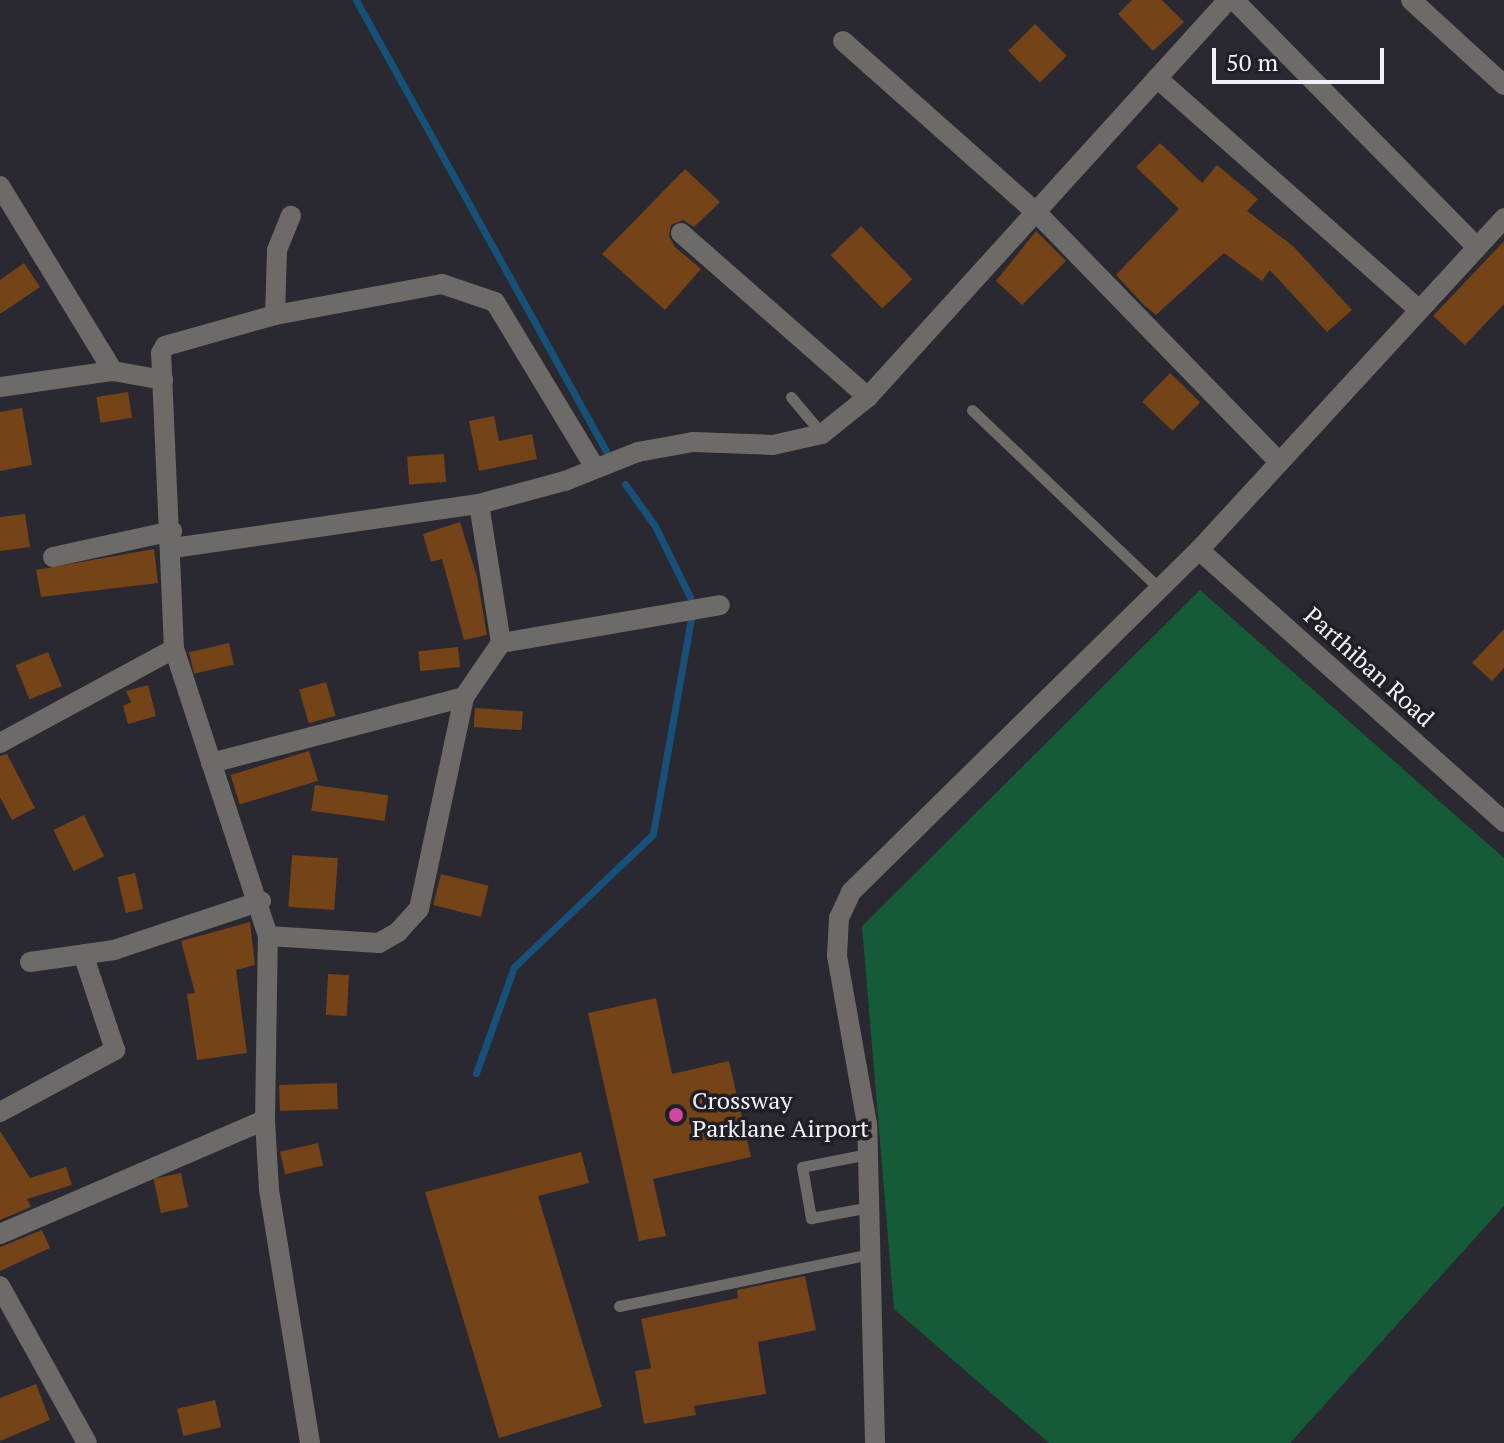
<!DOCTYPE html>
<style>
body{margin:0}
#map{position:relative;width:1504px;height:1443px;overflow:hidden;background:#2a2830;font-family:"PT Serif",serif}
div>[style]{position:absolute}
.green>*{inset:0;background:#165b38}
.stream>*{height:7px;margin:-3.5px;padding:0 3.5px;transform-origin:3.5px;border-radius:3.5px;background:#175179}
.building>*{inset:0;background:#744317;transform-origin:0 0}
.lane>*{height:11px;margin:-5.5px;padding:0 5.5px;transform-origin:5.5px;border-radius:5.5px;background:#6e6a67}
.street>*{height:20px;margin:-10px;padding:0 10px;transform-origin:10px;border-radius:10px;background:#6e6a67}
.dots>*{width:22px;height:22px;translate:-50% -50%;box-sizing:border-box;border:4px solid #201f26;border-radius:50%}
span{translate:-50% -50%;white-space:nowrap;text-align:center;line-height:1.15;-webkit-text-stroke:7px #201f26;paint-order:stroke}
.street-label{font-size:24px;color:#f2f1f7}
.poi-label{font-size:24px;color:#f2f1f7}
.left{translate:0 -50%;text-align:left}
.scale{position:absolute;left:1212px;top:48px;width:172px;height:36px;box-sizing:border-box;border:4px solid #f2f1f7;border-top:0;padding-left:10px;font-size:24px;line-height:28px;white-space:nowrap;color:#f2f1f7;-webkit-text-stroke:6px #201f26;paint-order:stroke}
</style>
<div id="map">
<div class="green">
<i style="clip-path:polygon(1200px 590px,1504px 858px,1504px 1206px,1290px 1443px,1049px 1443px,894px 1309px,862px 926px)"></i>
</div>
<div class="stream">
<i style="left:356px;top:0;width:516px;rotate:61deg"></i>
<i style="left:625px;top:484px;width:52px;rotate:54.5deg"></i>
<i style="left:655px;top:526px;width:79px;rotate:63.8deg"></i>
<i style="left:476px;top:1073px;width:113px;rotate:-70.3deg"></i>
<i style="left:514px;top:967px;width:192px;rotate:-43.7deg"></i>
<i style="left:653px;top:834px;width:219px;rotate:-80deg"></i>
</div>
<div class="building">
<i style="clip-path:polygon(1132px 0,1162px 0,1184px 22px,1153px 51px,1118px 14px)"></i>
<i style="left:1035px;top:24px;width:45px;height:38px;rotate:45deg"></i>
<i style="clip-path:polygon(1160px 143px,1202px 183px,1217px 165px,1258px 199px,1247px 211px,1293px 246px,1352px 310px,1327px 332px,1270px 270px,1262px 281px,1224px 253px,1156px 315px,1143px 304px,1116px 275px,1179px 209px,1136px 167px)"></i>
<i style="clip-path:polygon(685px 169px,720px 202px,694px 227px,683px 220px,671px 225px,669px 236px,675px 247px,701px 269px,665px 310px,602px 254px)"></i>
<i style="left:861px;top:226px;width:74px;height:42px;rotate:46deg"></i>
<i style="clip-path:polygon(1036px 231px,1066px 261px,1022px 305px,996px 281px)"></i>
<i style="clip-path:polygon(1504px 241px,1504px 304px,1465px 345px,1433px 316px)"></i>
<i style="clip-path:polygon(24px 263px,40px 287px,0 314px,0 280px)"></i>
<i style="left:1170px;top:373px;width:42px;height:40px;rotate:44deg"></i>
<i style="left:128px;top:392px;width:26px;height:32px;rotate:81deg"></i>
<i style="clip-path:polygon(22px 408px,32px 465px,0 471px,0 412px)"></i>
<i style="clip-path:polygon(494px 416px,499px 441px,532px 434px,537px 459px,479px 471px,469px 421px)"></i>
<i style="left:444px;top:454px;width:28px;height:37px;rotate:86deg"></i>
<i style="clip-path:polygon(25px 514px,30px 547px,0 551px,0 517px)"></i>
<i style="clip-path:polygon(460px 522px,477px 577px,487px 635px,464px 640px,442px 559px,431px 562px,423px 534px)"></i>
<i style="clip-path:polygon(154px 549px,158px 583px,41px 597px,36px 570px)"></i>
<i style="clip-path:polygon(1504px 629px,1504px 668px,1492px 681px,1472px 663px)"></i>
<i style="left:229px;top:643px;width:22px;height:41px;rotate:77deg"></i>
<i style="left:458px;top:647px;width:20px;height:40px;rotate:84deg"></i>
<i style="left:48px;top:652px;width:37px;height:35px;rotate:68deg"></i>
<i style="left:326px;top:682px;width:35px;height:28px;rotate:74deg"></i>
<i style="clip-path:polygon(148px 685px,156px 716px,128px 724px,123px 706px,131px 702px,126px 691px)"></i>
<i style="left:475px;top:708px;width:48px;height:19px;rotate:4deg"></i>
<i style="left:309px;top:751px;width:31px;height:82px;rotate:73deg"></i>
<i style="clip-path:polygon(7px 754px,35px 808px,12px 820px,0 797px,0 756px)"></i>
<i style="left:315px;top:785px;width:74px;height:26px;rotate:8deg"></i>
<i style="left:84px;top:815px;width:46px;height:34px;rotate:64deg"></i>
<i style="left:292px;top:855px;width:46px;height:52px;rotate:4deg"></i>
<i style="left:135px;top:873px;width:37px;height:18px;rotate:77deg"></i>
<i style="left:441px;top:874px;width:49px;height:32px;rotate:14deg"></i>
<i style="clip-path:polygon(250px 922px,255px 965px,236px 970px,247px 1053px,197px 1060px,187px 994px,195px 993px,181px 941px)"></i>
<i style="left:328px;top:974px;width:21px;height:41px;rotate:3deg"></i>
<i style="clip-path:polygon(656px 998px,672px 1074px,729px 1061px,751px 1157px,653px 1179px,666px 1236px,639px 1241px,588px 1013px)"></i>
<i style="left:337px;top:1083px;width:26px;height:58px;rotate:88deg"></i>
<i style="clip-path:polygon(0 1131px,30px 1178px,66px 1167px,72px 1185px,27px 1199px,31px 1207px,0 1220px)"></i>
<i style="left:318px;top:1143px;width:23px;height:39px;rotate:77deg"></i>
<i style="clip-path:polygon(581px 1152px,589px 1183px,538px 1196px,602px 1407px,499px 1438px,425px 1192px)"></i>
<i style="left:181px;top:1173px;width:35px;height:28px;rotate:78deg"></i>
<i style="clip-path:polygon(42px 1230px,50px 1248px,0 1271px,0 1247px)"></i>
<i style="clip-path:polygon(805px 1276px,816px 1330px,758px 1342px,766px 1394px,694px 1406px,696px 1415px,644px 1424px,635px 1371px,651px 1368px,641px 1319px,738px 1298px,737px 1290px)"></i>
<i style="clip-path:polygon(36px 1384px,50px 1420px,0 1441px,0 1398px)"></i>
<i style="left:215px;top:1400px;width:28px;height:39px;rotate:77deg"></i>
</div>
<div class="lane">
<i style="left:791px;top:397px;width:48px;rotate:50deg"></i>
<i style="left:972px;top:410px;width:258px;rotate:43.6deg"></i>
<i style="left:868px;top:1154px;width:67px;rotate:168.9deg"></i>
<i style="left:802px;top:1167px;width:52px;rotate:80deg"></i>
<i style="left:811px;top:1218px;width:59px;rotate:-10.7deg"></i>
<i style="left:619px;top:1306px;width:256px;rotate:-11.7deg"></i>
</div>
<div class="street">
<i style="left:1234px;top:0;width:346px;rotate:45.5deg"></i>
<i style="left:1411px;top:0;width:126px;rotate:42.4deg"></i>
<i style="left:843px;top:41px;width:261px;rotate:41.6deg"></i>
<i style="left:1038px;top:214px;width:346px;rotate:45.8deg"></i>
<i style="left:1157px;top:78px;width:350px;rotate:41.5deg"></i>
<i style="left:0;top:186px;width:217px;rotate:58.6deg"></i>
<i style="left:681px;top:233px;width:249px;rotate:41.3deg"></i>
<i style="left:275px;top:315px;width:65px;rotate:-88.2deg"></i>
<i style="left:277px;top:250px;width:37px;rotate:-68deg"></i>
<i style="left:0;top:387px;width:114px;rotate:-8.1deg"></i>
<i style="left:113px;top:371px;width:51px;rotate:10.2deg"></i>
<i style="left:479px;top:504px;width:141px;rotate:81deg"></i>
<i style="left:173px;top:548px;width:309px;rotate:-8.2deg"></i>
<i style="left:479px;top:504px;width:89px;rotate:-15deg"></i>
<i style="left:565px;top:481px;width:79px;rotate:-21.7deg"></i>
<i style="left:638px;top:452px;width:56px;rotate:-10.3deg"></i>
<i style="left:693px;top:442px;width:80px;rotate:2.1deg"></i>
<i style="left:773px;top:445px;width:50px;rotate:-12.7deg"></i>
<i style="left:822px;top:434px;width:59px;rotate:-38.8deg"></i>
<i style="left:868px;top:397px;width:536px;rotate:-47.8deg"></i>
<i style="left:1199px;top:550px;width:409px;rotate:41.7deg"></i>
<i style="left:53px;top:557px;width:122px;rotate:-12.3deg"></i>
<i style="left:0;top:743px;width:198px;rotate:-28.4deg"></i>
<i style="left:211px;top:763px;width:261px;rotate:-14.6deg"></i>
<i style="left:268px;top:936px;width:111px;rotate:3.6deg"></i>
<i style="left:379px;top:943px;width:22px;rotate:-30deg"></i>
<i style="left:398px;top:932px;width:31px;rotate:-48deg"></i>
<i style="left:419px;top:909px;width:217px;rotate:-78deg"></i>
<i style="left:464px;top:697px;width:65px;rotate:-55.6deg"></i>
<i style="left:501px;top:643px;width:222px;rotate:-9.8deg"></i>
<i style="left:30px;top:962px;width:85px;rotate:-8.1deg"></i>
<i style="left:114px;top:950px;width:155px;rotate:-18.4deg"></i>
<i style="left:0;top:1112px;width:131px;rotate:-28.3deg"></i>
<i style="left:115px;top:1050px;width:101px;rotate:-108.4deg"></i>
<i style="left:0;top:1234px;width:288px;rotate:-23.3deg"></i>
<i style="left:0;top:1286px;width:179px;rotate:61deg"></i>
<i style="left:310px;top:1443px;width:256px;rotate:-99.2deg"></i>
<i style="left:269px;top:1190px;width:70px;rotate:-93.3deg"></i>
<i style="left:265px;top:1120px;width:184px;rotate:-89.1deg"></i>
<i style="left:268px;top:936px;width:302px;rotate:-108.1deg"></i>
<i style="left:174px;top:649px;width:296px;rotate:-92.5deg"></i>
<i style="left:161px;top:353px;width:8px;rotate:-60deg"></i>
<i style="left:165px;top:346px;width:114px;rotate:-15.7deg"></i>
<i style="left:275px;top:315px;width:170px;rotate:-10.5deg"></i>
<i style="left:442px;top:284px;width:56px;rotate:18.8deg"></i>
<i style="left:495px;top:302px;width:192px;rotate:58.9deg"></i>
<i style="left:875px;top:1443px;width:319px;rotate:-91.4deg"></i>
<i style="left:867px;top:1124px;width:171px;rotate:-100.1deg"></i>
<i style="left:837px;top:956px;width:38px;rotate:-87deg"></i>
<i style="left:839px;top:918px;width:29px;rotate:-65deg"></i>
<i style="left:851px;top:892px;width:488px;rotate:-44.5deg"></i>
<i style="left:1199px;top:550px;width:451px;rotate:-47.4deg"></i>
</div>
<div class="dots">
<i style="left:676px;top:1115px;background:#d1479c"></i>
</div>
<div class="street-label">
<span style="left:1369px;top:667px;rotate:42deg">Parthiban Road</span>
</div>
<div class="poi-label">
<span class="left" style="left:692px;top:1115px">Crossway<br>Parklane Airport</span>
</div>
<div class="scale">50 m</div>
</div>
